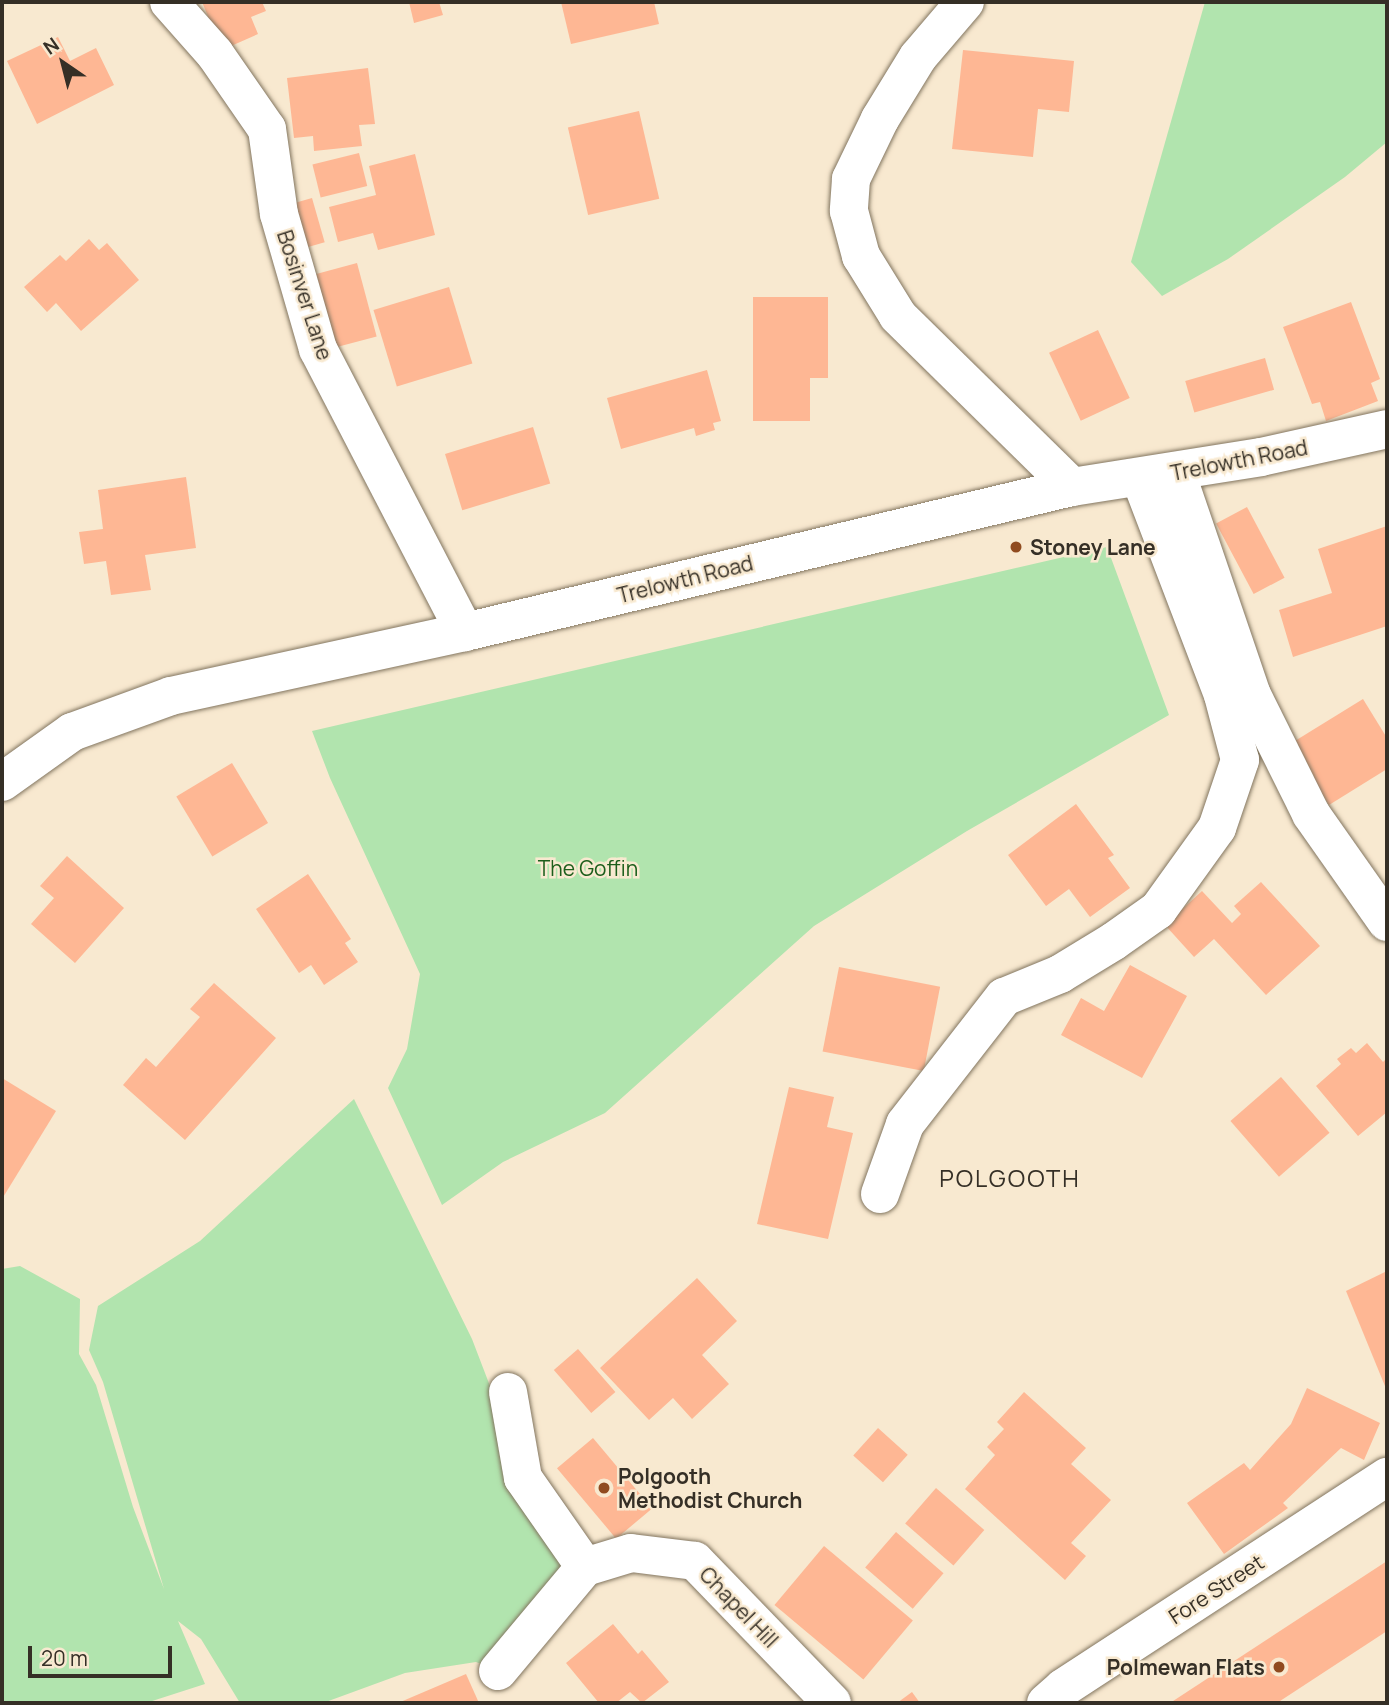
<!DOCTYPE html>
<style>
body{margin:0}
#map{position:relative;width:1389px;height:1705px;overflow:hidden;background:#f8e9d0;font-family:Manrope,sans-serif}
div>[style]{position:absolute}
.green>*{inset:0;background:#b1e4ae}
.building>*{inset:0;background:#feb794;transform-origin:0 0}
.roads{filter:drop-shadow(0 0 2px #82755f) drop-shadow(0 0 2px #82755f)}
.minor>*{height:38px;margin:-19px;padding:0 19px;transform-origin:19px;border-radius:19px;background:#fff}
.dots>*{width:19px;height:19px;translate:-50% -50%;box-sizing:border-box;border:4px solid #f8e9d0;border-radius:50%}
span{translate:-50% -50%;white-space:nowrap;text-align:center;line-height:1.15;-webkit-text-stroke:5px #f8e9d0;paint-order:stroke}
.street-label{font-size:21px;color:#352f26}
.poi-label{font-size:21px;color:#352f26;font-weight:700}
.left{translate:0 -50%;text-align:left}
.right{translate:-100% -50%;text-align:right}
.park-label{font-size:21px;color:#1c5e1b}
.quarter-label{font-size:24px;color:#352f26;letter-spacing:2px}
.frame{position:absolute;inset:0;border:4px solid #352f26;pointer-events:none}
.north{position:absolute;left:28px;top:28px;width:70px;height:70px;-webkit-text-stroke:5px #f8e9d0;paint-order:stroke;rotate:325deg;font-size:19px;font-weight:700;line-height:28px;text-align:center;color:#352f26}
.north::after{content:'';display:block;margin:auto;width:24px;height:32px;background:#352f26;clip-path:polygon(50% 0,100% 100%,50% 72%,0 100%)}
.scale{position:absolute;left:28px;top:1646px;width:144px;height:32px;box-sizing:border-box;border:4px solid #352f26;border-top:0;padding-left:9px;font-size:21px;line-height:24px;white-space:nowrap;color:#352f26;-webkit-text-stroke:5px #f8e9d0;paint-order:stroke}
</style>
<div id="map">
<div class="green">
<i style="clip-path:polygon(1205px 2px,1387px 2px,1387px 142px,1345px 177px,1228px 259px,1162px 296px,1131px 262px)"></i>
<i style="clip-path:polygon(1107px 547px,1169px 715px,967px 831px,814px 926px,605px 1113px,503px 1162px,442px 1205px,388px 1088px,407px 1049px,420px 974px,330px 778px,312px 731px)"></i>
<i style="clip-path:polygon(354px 1099px,472px 1339px,490px 1386px,573px 1566px,492px 1668px,476px 1662px,405px 1673px,323px 1703px,240px 1703px,201px 1639px,178px 1621px,205px 1684px,146px 1703px,2px 1703px,2px 1269px,20px 1266px,80px 1299px,79px 1354px,96px 1385px,133px 1507px,164px 1589px,103px 1382px,89px 1350px,98px 1306px,200px 1241px)"></i>
</div>
<div class="building">
<i style="clip-path:polygon(202px 2px,262px 2px,266px 11px,251px 17px,258px 34px,222px 50px)"></i>
<i style="clip-path:polygon(409px 2px,439px 2px,443px 15px,414px 23px)"></i>
<i style="clip-path:polygon(561px 2px,654px 2px,659px 24px,571px 44px)"></i>
<i style="clip-path:polygon(58px 37px,70px 61px,96px 48px,114px 85px,37px 124px,7px 61px)"></i>
<i style="clip-path:polygon(963px 50px,1074px 61px,1069px 112px,1038px 109px,1033px 157px,952px 149px)"></i>
<i style="clip-path:polygon(368px 68px,375px 124px,359px 125px,362px 146px,314px 151px,313px 136px,294px 138px,287px 78px)"></i>
<i style="left:639px;top:111px;width:90px;height:73px;rotate:77deg"></i>
<i style="left:359px;top:153px;width:34px;height:48px;rotate:76deg"></i>
<i style="clip-path:polygon(415px 154px,435px 235px,378px 250px,373px 233px,338px 242px,329px 207px,376px 195px,369px 166px)"></i>
<i style="left:312px;top:198px;width:46px;height:29px;rotate:74deg"></i>
<i style="clip-path:polygon(89px 239px,99px 250px,107px 243px,139px 280px,81px 331px,56px 303px,47px 312px,24px 287px,60px 255px,66px 261px)"></i>
<i style="left:357px;top:263px;width:76px;height:46px;rotate:75deg"></i>
<i style="left:449px;top:287px;width:80px;height:79px;rotate:73deg"></i>
<i style="clip-path:polygon(753px 297px,828px 297px,828px 378px,810px 378px,810px 421px,753px 421px)"></i>
<i style="clip-path:polygon(1351px 302px,1380px 379px,1371px 383px,1378px 401px,1326px 421px,1320px 402px,1312px 404px,1283px 327px)"></i>
<i style="left:1098px;top:330px;width:75px;height:54px;rotate:65deg"></i>
<i style="left:1265px;top:358px;width:33px;height:83px;rotate:74deg"></i>
<i style="clip-path:polygon(707px 370px,721px 421px,713px 423px,715px 430px,696px 436px,694px 428px,621px 449px,607px 398px)"></i>
<i style="left:533px;top:427px;width:59px;height:92px;rotate:73deg"></i>
<i style="clip-path:polygon(186px 477px,196px 548px,145px 555px,151px 590px,111px 595px,106px 561px,84px 564px,79px 532px,103px 529px,98px 490px)"></i>
<i style="left:1247px;top:507px;width:80px;height:35px;rotate:62deg"></i>
<i style="clip-path:polygon(1387px 526px,1387px 626px,1293px 657px,1279px 610px,1332px 593px,1318px 549px)"></i>
<i style="clip-path:polygon(1363px 699px,1387px 738px,1387px 769px,1329px 805px,1290px 744px)"></i>
<i style="left:232px;top:763px;width:70px;height:65px;rotate:59deg"></i>
<i style="clip-path:polygon(1076px 804px,1114px 855px,1108px 858px,1130px 888px,1090px 917px,1069px 889px,1046px 906px,1008px 855px)"></i>
<i style="clip-path:polygon(67px 856px,124px 908px,75px 963px,31px 924px,54px 898px,40px 886px)"></i>
<i style="clip-path:polygon(308px 874px,351px 939px,345px 943px,358px 962px,324px 985px,311px 965px,299px 973px,256px 909px)"></i>
<i style="clip-path:polygon(1261px 882px,1320px 946px,1266px 995px,1214px 939px,1194px 957px,1165px 925px,1202px 891px,1232px 923px,1241px 914px,1234px 906px)"></i>
<i style="clip-path:polygon(1130px 965px,1187px 996px,1142px 1078px,1061px 1035px,1081px 998px,1104px 1011px)"></i>
<i style="left:839px;top:967px;width:103px;height:86px;rotate:11deg"></i>
<i style="clip-path:polygon(214px 983px,276px 1038px,185px 1140px,123px 1085px,146px 1058px,156px 1067px,200px 1017px,190px 1009px)"></i>
<i style="clip-path:polygon(1367px 1043px,1383px 1062px,1387px 1058px,1387px 1112px,1358px 1136px,1316px 1086px,1341px 1064px,1337px 1059px,1351px 1048px,1356px 1053px)"></i>
<i style="left:1281px;top:1077px;width:74px;height:67px;rotate:49deg"></i>
<i style="clip-path:polygon(2px 1078px,56px 1111px,2px 1199px)"></i>
<i style="clip-path:polygon(789px 1087px,834px 1097px,827px 1127px,853px 1133px,828px 1239px,757px 1224px)"></i>
<i style="clip-path:polygon(1387px 1271px,1387px 1391px,1346px 1291px)"></i>
<i style="clip-path:polygon(697px 1278px,737px 1321px,702px 1355px,729px 1384px,692px 1419px,673px 1398px,649px 1420px,600px 1368px)"></i>
<i style="left:578px;top:1349px;width:57px;height:32px;rotate:49deg"></i>
<i style="clip-path:polygon(1307px 1388px,1380px 1423px,1364px 1460px,1341px 1448px,1283px 1503px,1288px 1508px,1224px 1554px,1187px 1503px,1244px 1463px,1250px 1470px,1291px 1424px)"></i>
<i style="clip-path:polygon(1024px 1392px,1086px 1448px,1071px 1464px,1111px 1500px,1071px 1543px,1086px 1556px,1065px 1580px,965px 1489px,995px 1455px,987px 1447px,1004px 1429px,997px 1422px)"></i>
<i style="left:878px;top:1428px;width:40px;height:37px;rotate:42deg"></i>
<i style="left:593px;top:1438px;width:92px;height:47px;rotate:50deg"></i>
<i style="left:936px;top:1488px;width:64px;height:47px;rotate:41deg"></i>
<i style="left:896px;top:1532px;width:63px;height:47px;rotate:41deg"></i>
<i style="left:824px;top:1546px;width:116px;height:77px;rotate:40deg"></i>
<i style="clip-path:polygon(1387px 1561px,1387px 1631px,1277px 1703px,1170px 1703px)"></i>
<i style="clip-path:polygon(613px 1624px,638px 1654px,642px 1650px,669px 1682px,642px 1703px,630px 1692px,616px 1703px,599px 1703px,566px 1663px)"></i>
<i style="clip-path:polygon(466px 1674px,479px 1703px,398px 1703px)"></i>
<i style="clip-path:polygon(912px 1692px,920px 1703px,897px 1703px)"></i>
</div>
<div class="roads">
<div class="minor">
<i style="left:169px;top:2px;width:69px;rotate:48.5deg"></i>
<i style="left:215px;top:54px;width:91px;rotate:55.3deg"></i>
<i style="left:267px;top:129px;width:86px;rotate:82deg"></i>
<i style="left:279px;top:214px;width:141px;rotate:73.9deg"></i>
<i style="left:318px;top:349px;width:319px;rotate:62.6deg"></i>
<i style="left:965px;top:2px;width:72px;rotate:130.5deg"></i>
<i style="left:918px;top:57px;width:73px;rotate:121.5deg"></i>
<i style="left:880px;top:119px;width:67px;rotate:115.8deg"></i>
<i style="left:851px;top:179px;width:32px;rotate:94deg"></i>
<i style="left:849px;top:211px;width:47px;rotate:75.1deg"></i>
<i style="left:861px;top:256px;width:70px;rotate:58.3deg"></i>
<i style="left:898px;top:316px;width:244px;rotate:44.5deg"></i>
<i style="left:1176px;top:472px;width:236px;rotate:71.2deg"></i>
<i style="left:1252px;top:695px;width:133px;rotate:63.6deg"></i>
<i style="left:1311px;top:814px;width:132px;rotate:54.9deg"></i>
<i style="left:2px;top:782px;width:86px;rotate:-35.5deg"></i>
<i style="left:72px;top:732px;width:105px;rotate:-20deg"></i>
<i style="left:171px;top:696px;width:301px;rotate:-12.3deg"></i>
<i style="left:465px;top:632px;width:624px;rotate:-13.44deg"></i>
<i style="left:1072px;top:487px;width:191px;rotate:-9deg"></i>
<i style="left:1261px;top:457px;width:129px;rotate:-12.5deg"></i>
<i style="left:880px;top:1194px;width:74px;rotate:-70.3deg"></i>
<i style="left:905px;top:1124px;width:161px;rotate:-52.1deg"></i>
<i style="left:1004px;top:997px;width:61px;rotate:-22.3deg"></i>
<i style="left:1060px;top:974px;width:63px;rotate:-31.4deg"></i>
<i style="left:1114px;top:941px;width:54px;rotate:-35.2deg"></i>
<i style="left:1158px;top:910px;width:101px;rotate:-54.3deg"></i>
<i style="left:1217px;top:828px;width:72px;rotate:-71.3deg"></i>
<i style="left:1240px;top:760px;width:67px;rotate:-104.7deg"></i>
<i style="left:1223px;top:695px;width:232px;rotate:-110.9deg"></i>
<i style="left:508px;top:1392px;width:87px;rotate:80.1deg"></i>
<i style="left:523px;top:1478px;width:108px;rotate:55.1deg"></i>
<i style="left:585px;top:1567px;width:48px;rotate:-16.9deg"></i>
<i style="left:631px;top:1553px;width:64px;rotate:7.1deg"></i>
<i style="left:695px;top:1561px;width:197px;rotate:46deg"></i>
<i style="left:498px;top:1671px;width:136px;rotate:-50.1deg"></i>
<i style="left:1046px;top:1703px;width:23px;rotate:-41deg"></i>
<i style="left:1063px;top:1688px;width:387px;rotate:-33.1deg"></i>
</div>
</div>
<div class="dots">
<i style="left:1016px;top:547px;background:#904b1f"></i>
<i style="left:604px;top:1488px;background:#904b1f"></i>
<i style="left:1279px;top:1667px;background:#904b1f"></i>
</div>
<div class="street-label">
<span style="left:305px;top:295px;rotate:72deg">Bosinver Lane</span>
<span style="left:1239px;top:460px;rotate:-11deg">Trelowth Road</span>
<span style="left:685px;top:579px;rotate:-14deg">Trelowth Road</span>
<span style="left:1216px;top:1589px;rotate:-33deg">Fore Street</span>
<span style="left:739px;top:1607px;rotate:46deg">Chapel Hill</span>
</div>
<div class="poi-label">
<span class="left" style="left:1030px;top:547px">Stoney Lane</span>
<span class="left" style="left:618px;top:1488px">Polgooth<br>Methodist Church</span>
<span class="right" style="left:1265px;top:1667px">Polmewan Flats</span>
</div>
<div class="park-label">
<span style="left:588px;top:868px">The Goffin</span>
</div>
<div class="quarter-label">
<span style="left:1010px;top:1178px">POLGOOTH</span>
</div>
<div class="frame"></div>
<div class="north">N</div>
<div class="scale">20 m</div>
</div>
